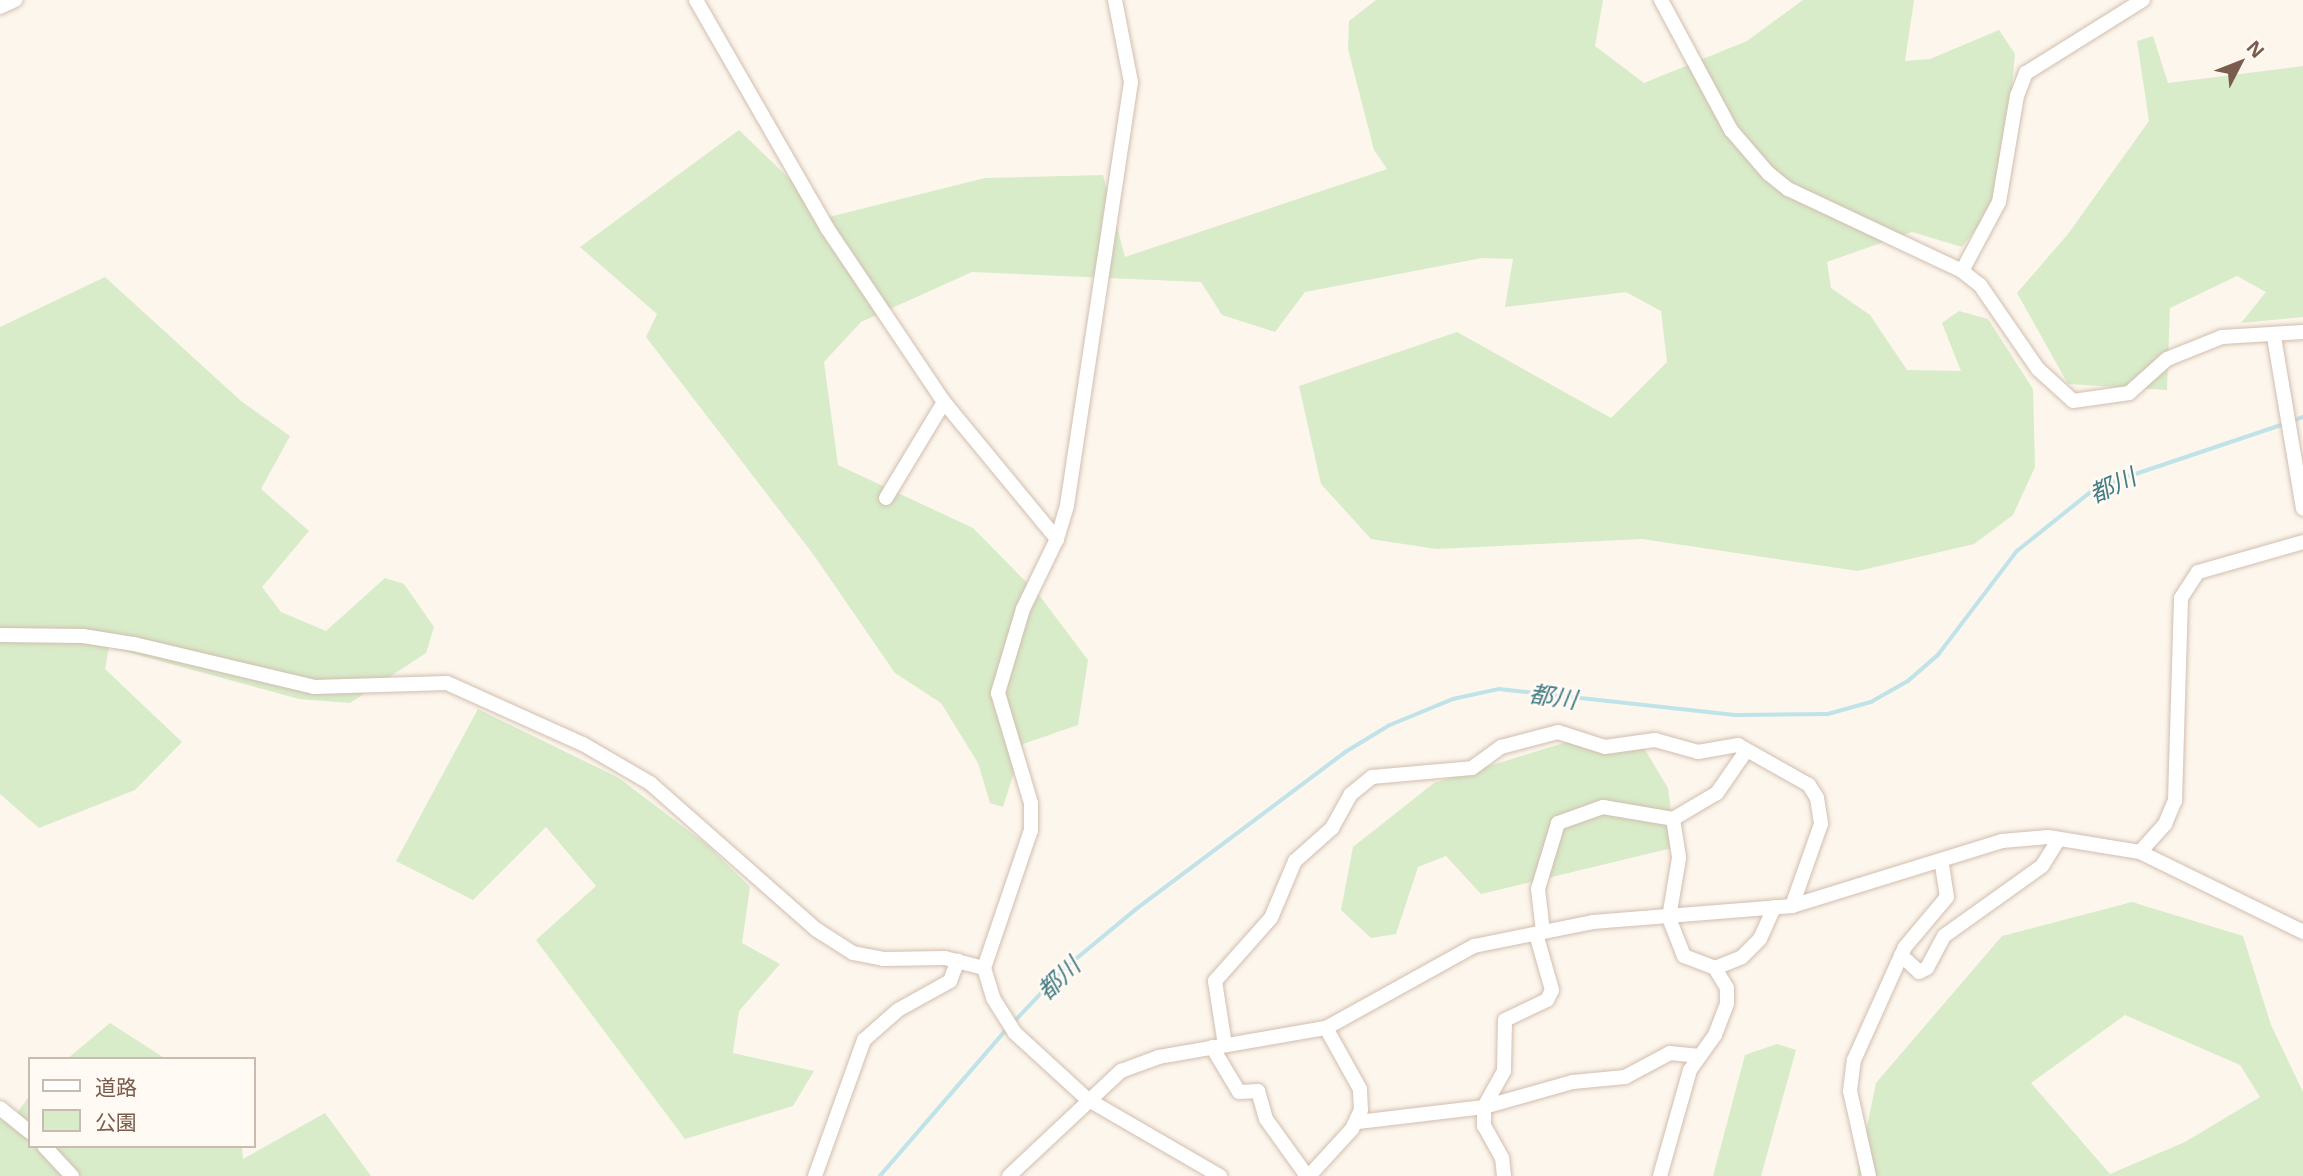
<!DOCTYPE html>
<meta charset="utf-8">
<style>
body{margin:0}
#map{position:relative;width:2303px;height:1176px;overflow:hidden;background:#fdf6ec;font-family:"Open Sans","Noto Sans JP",sans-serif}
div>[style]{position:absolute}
.green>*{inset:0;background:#d8ecc9}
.stream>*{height:3.5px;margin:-1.75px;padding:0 1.75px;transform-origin:1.75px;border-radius:1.75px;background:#bfe3e8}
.roads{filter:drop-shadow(0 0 2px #d1beb0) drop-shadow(0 0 2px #d1beb0)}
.minor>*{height:14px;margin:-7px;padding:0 7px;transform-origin:7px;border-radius:7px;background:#fff}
span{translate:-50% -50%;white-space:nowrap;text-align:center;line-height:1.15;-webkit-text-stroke:5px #fffaf3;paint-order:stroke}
.water-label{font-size:24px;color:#437c86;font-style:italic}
.legend{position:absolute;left:28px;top:1057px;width:228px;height:91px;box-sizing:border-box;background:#fffaf3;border:2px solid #cabbb1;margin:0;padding:9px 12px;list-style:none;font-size:21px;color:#7a5c4d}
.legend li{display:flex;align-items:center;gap:14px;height:35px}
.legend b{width:35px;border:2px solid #cabbb1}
.north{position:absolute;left:2205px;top:28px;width:70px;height:70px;-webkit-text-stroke:5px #fffaf3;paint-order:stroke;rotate:48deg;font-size:19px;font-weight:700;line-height:28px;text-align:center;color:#7a5c4d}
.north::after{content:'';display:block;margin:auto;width:24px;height:32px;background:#7a5c4d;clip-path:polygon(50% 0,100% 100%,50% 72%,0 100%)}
</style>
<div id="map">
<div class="green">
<i style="clip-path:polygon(1376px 0,1603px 0,1595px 46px,1644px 83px,1747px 41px,1803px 0,1914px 0,1905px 61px,1930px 59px,1999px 30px,2015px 54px,2002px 195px,1962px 247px,1912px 232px,1827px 262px,1831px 288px,1870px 315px,1907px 370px,1961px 371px,1942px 323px,1959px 311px,1988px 319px,2033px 389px,2035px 467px,2013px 515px,1974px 544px,1858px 571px,1642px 539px,1436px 549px,1371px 539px,1321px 484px,1299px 386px,1457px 332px,1611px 418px,1667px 362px,1661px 311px,1626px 292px,1505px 307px,1513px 259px,1482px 258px,1305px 292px,1275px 332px,1222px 315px,1201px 282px,972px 272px,861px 322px,824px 362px,838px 465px,973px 528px,1039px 595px,1088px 660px,1078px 725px,1023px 744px,1003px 807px,990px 803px,978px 763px,941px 703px,895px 673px,813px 554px,646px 337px,657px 314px,580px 247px,739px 130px,829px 217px,985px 178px,1103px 175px,1125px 257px,1387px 169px,1374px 150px,1348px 49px,1349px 21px)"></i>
<i style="clip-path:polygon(2153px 36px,2168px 83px,2303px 66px,2303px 317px,2241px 323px,2266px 292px,2237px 276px,2170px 308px,2167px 390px,2068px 384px,2017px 293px,2068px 234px,2149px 121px,2137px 41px)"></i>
<i style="clip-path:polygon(105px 277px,241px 401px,290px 436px,261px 489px,309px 531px,262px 587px,281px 612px,326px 631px,385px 578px,404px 584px,434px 627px,426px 653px,350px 703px,299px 699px,109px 647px,105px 669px,182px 742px,135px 790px,39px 828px,0 794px,0 327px)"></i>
<i style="clip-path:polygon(478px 709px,619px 778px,707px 845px,750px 887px,742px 943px,780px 964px,739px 1011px,733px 1053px,814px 1071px,793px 1106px,685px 1139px,536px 940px,596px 886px,546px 827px,473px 900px,396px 861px)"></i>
<i style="clip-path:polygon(1573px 740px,1641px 743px,1668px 788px,1676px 847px,1481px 894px,1446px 856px,1418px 867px,1396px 934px,1371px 938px,1341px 910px,1353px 847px,1434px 783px)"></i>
<i style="clip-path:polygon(evenodd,2132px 902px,2243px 936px,2271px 1025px,2303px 1092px,2303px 1176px,1857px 1176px,1876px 1083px,2002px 936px,2132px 902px,2125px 1015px,2240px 1065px,2260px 1097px,2185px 1142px,2110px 1174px,2031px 1083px,2125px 1015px)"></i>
<i style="clip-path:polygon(110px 1023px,166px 1059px,67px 1059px)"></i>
<i style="clip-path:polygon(1777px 1044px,1796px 1050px,1761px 1176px,1713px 1176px,1745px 1055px)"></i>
<i style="clip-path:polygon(30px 1095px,30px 1146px,242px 1146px,243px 1159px,325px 1113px,371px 1176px,0 1176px,0 1111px,11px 1121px)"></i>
</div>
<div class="stream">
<i style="left:2291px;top:422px;width:13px;rotate:-23deg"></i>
<i style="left:1012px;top:1024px;width:77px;rotate:-46.6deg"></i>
<i style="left:1065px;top:968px;width:91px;rotate:-39.6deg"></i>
<i style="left:1135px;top:910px;width:265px;rotate:-36.9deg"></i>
<i style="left:1347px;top:751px;width:50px;rotate:-31.2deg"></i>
<i style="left:1390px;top:725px;width:68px;rotate:-22.4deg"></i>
<i style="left:1453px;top:699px;width:47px;rotate:-12.3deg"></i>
<i style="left:1499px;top:689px;width:237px;rotate:6.3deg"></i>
<i style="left:1735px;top:715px;width:93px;rotate:-0.6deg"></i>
<i style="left:1828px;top:714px;width:45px;rotate:-15.6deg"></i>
<i style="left:1871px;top:702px;width:43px;rotate:-29.6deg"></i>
<i style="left:1908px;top:681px;width:40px;rotate:-41deg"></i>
<i style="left:1938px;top:655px;width:131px;rotate:-52.8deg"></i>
<i style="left:2017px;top:551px;width:102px;rotate:-38.7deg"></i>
<i style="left:2097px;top:487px;width:197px;rotate:-18.6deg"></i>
<i style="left:880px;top:1176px;width:194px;rotate:-49.2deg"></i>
</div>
<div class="roads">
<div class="minor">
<i style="left:696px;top:0;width:263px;rotate:60.1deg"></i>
<i style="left:827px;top:228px;width:210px;rotate:56.1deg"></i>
<i style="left:944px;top:402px;width:178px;rotate:50.5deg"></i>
<i style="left:1115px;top:0;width:84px;rotate:79deg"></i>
<i style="left:1131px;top:82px;width:429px;rotate:98.6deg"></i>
<i style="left:1067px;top:506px;width:34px;rotate:107deg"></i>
<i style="left:1057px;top:539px;width:78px;rotate:115.9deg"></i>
<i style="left:1023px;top:609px;width:88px;rotate:106.6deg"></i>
<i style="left:998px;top:693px;width:115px;rotate:73.3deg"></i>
<i style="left:1031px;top:803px;width:27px;rotate:90deg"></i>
<i style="left:1031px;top:830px;width:146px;rotate:108.8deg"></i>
<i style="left:984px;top:968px;width:31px;rotate:73deg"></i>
<i style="left:993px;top:998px;width:41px;rotate:57.8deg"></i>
<i style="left:1015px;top:1033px;width:98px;rotate:42.5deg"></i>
<i style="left:1087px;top:1099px;width:154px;rotate:30.1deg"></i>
<i style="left:1661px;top:0;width:148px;rotate:61.7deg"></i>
<i style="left:1731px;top:130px;width:57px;rotate:49.3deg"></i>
<i style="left:1768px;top:173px;width:26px;rotate:39deg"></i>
<i style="left:1788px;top:189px;width:192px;rotate:25.2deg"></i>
<i style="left:1962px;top:271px;width:23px;rotate:38deg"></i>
<i style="left:1980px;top:285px;width:102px;rotate:55.4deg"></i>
<i style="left:2038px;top:369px;width:47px;rotate:42.4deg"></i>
<i style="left:2073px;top:401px;width:57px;rotate:-8.1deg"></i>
<i style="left:2129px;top:393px;width:51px;rotate:-41.8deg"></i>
<i style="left:2167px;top:359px;width:59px;rotate:-21.8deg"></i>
<i style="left:2222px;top:337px;width:81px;rotate:-3.5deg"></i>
<i style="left:0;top:7px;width:17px;rotate:-25deg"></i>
<i style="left:1962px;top:271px;width:78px;rotate:-61.8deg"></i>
<i style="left:1999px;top:202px;width:108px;rotate:-80.4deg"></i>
<i style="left:2017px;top:96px;width:25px;rotate:-69deg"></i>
<i style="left:2026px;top:73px;width:138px;rotate:-32deg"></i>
<i style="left:2274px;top:337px;width:174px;rotate:80.4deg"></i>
<i style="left:886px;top:498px;width:112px;rotate:-58.9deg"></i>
<i style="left:0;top:635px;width:83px;rotate:0.7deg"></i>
<i style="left:83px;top:636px;width:52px;rotate:8.9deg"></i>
<i style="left:134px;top:644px;width:185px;rotate:13.4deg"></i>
<i style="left:314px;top:687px;width:133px;rotate:-1.7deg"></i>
<i style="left:447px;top:683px;width:149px;rotate:24.2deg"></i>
<i style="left:583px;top:744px;width:78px;rotate:30.2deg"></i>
<i style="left:650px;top:783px;width:222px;rotate:41.4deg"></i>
<i style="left:817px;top:930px;width:43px;rotate:32.6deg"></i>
<i style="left:853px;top:953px;width:31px;rotate:11deg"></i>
<i style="left:883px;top:959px;width:62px;rotate:-0.9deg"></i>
<i style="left:945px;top:958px;width:40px;rotate:14.4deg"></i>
<i style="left:1673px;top:819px;width:39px;rotate:81deg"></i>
<i style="left:1679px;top:858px;width:61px;rotate:99.5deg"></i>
<i style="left:1669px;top:918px;width:41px;rotate:68.5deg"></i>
<i style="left:1684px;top:956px;width:33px;rotate:21deg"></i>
<i style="left:1715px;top:968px;width:29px;rotate:-22deg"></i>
<i style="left:1742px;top:957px;width:25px;rotate:-45deg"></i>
<i style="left:1760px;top:939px;width:35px;rotate:-66deg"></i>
<i style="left:2140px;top:852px;width:38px;rotate:-48deg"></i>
<i style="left:2165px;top:824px;width:25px;rotate:-67deg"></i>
<i style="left:2175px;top:801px;width:203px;rotate:-88.3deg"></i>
<i style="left:2181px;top:598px;width:31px;rotate:-57deg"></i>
<i style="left:2198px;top:572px;width:109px;rotate:-15.9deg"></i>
<i style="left:1543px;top:932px;width:43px;rotate:-96.6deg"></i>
<i style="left:1538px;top:889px;width:69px;rotate:-73.1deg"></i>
<i style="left:1558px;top:823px;width:48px;rotate:-19.6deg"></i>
<i style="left:1603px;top:807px;width:71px;rotate:9.7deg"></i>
<i style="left:1673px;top:819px;width:51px;rotate:-30.6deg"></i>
<i style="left:1717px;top:793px;width:51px;rotate:-55.4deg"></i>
<i style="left:1901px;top:955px;width:25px;rotate:43deg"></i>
<i style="left:1919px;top:972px;width:9px;rotate:-27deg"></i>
<i style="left:1927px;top:968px;width:36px;rotate:-62deg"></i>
<i style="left:1944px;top:936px;width:120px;rotate:-35.5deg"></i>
<i style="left:2042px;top:866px;width:32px;rotate:-58deg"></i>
<i style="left:1225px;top:1045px;width:65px;rotate:-98.9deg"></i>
<i style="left:1215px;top:981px;width:84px;rotate:-48.4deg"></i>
<i style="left:1271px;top:918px;width:62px;rotate:-67.2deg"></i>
<i style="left:1295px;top:861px;width:50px;rotate:-41.7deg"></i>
<i style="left:1332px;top:828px;width:39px;rotate:-61deg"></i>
<i style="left:1351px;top:794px;width:27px;rotate:-39deg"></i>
<i style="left:1372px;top:777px;width:100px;rotate:-5.1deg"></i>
<i style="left:1472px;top:768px;width:36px;rotate:-36deg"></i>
<i style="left:1501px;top:747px;width:59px;rotate:-14.7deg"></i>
<i style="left:1558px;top:732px;width:49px;rotate:17.7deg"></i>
<i style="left:1605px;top:747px;width:50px;rotate:-8deg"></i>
<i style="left:1655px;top:740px;width:45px;rotate:15.6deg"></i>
<i style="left:1698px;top:752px;width:41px;rotate:-9.9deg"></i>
<i style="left:1738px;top:745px;width:81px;rotate:29.4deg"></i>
<i style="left:1809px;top:785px;width:15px;rotate:58deg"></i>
<i style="left:1817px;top:798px;width:26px;rotate:81deg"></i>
<i style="left:1821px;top:824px;width:87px;rotate:109.5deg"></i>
<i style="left:1212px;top:1047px;width:52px;rotate:59deg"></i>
<i style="left:1239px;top:1092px;width:19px;rotate:-3deg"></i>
<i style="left:1258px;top:1091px;width:29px;rotate:74deg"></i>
<i style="left:1266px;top:1119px;width:70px;rotate:54.3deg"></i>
<i style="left:0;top:1108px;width:38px;rotate:39deg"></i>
<i style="left:1358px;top:1122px;width:127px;rotate:-6.8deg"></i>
<i style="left:1484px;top:1107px;width:92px;rotate:-15.7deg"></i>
<i style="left:1573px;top:1082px;width:52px;rotate:-5.5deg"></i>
<i style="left:1625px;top:1077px;width:51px;rotate:-28.1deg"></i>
<i style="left:1670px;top:1053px;width:27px;rotate:6deg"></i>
<i style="left:44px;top:1146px;width:41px;rotate:47deg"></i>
<i style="left:815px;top:1176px;width:145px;rotate:-70.2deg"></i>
<i style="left:864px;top:1040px;width:45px;rotate:-41.4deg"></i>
<i style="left:898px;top:1010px;width:60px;rotate:-29.1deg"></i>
<i style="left:950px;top:981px;width:22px;rotate:-69deg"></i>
<i style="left:1009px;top:1176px;width:154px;rotate:-43.2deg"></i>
<i style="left:1121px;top:1071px;width:40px;rotate:-20.2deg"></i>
<i style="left:1159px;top:1057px;width:169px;rotate:-9.9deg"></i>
<i style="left:1326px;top:1028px;width:169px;rotate:-29deg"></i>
<i style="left:1474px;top:946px;width:121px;rotate:-11.4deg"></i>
<i style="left:1593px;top:922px;width:200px;rotate:-4.6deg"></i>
<i style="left:1792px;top:906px;width:220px;rotate:-17.2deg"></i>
<i style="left:2002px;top:841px;width:46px;rotate:-5deg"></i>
<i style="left:2048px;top:837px;width:93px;rotate:9.3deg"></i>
<i style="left:2140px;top:852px;width:182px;rotate:26.1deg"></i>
<i style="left:1309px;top:1176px;width:64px;rotate:-47.5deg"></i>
<i style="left:1352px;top:1129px;width:21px;rotate:-65deg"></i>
<i style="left:1361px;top:1110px;width:21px;rotate:-93deg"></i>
<i style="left:1360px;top:1089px;width:70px;rotate:-119.1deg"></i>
<i style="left:1504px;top:1176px;width:18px;rotate:-96deg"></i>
<i style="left:1502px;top:1158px;width:37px;rotate:-119deg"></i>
<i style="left:1484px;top:1126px;width:19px;rotate:-90deg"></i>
<i style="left:1484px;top:1107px;width:41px;rotate:-60.9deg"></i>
<i style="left:1504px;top:1071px;width:51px;rotate:-88.9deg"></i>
<i style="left:1505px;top:1020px;width:47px;rotate:-25.5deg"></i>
<i style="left:1547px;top:1000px;width:11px;rotate:-63deg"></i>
<i style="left:1552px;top:990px;width:58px;rotate:-105.9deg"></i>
<i style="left:1660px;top:1176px;width:110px;rotate:-74.2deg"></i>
<i style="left:1690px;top:1070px;width:43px;rotate:-54.5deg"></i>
<i style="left:1715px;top:1035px;width:34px;rotate:-69deg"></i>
<i style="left:1727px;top:1003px;width:15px;rotate:-90deg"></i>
<i style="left:1727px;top:988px;width:23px;rotate:-121deg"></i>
<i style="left:1869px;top:1176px;width:87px;rotate:-102.6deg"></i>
<i style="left:1850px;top:1091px;width:31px;rotate:-83deg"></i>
<i style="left:1854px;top:1060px;width:124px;rotate:-65.7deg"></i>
<i style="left:1905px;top:947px;width:65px;rotate:-50deg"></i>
<i style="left:1947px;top:897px;width:37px;rotate:-99deg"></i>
</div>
</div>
<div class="water-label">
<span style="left:2112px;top:485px;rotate:-25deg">都川</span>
<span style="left:1553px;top:696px;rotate:8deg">都川</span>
<span style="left:1058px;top:978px;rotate:-44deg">都川</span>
</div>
<ul class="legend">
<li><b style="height:9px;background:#fff"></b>道路</li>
<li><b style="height:19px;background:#d8ecc9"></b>公園</li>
</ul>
<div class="north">N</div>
</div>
